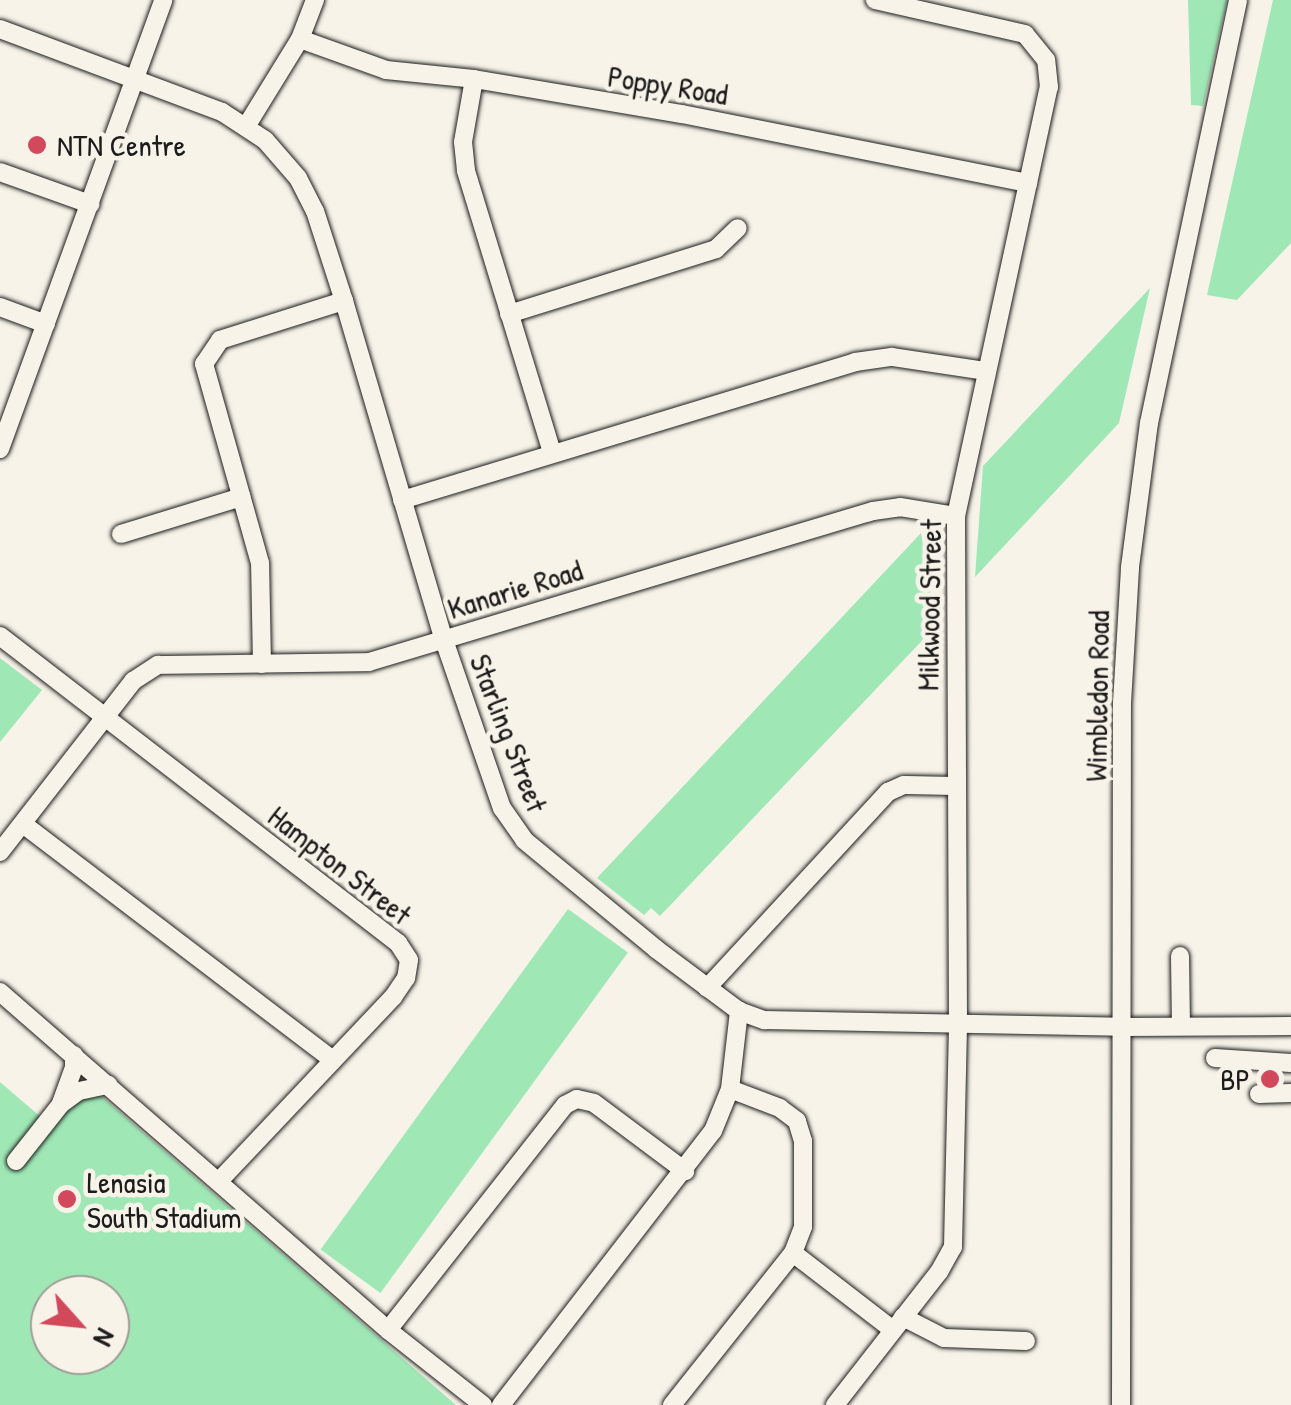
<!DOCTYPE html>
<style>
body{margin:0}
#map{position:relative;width:1291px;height:1405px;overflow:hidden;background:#f7f3e8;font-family:"Patrick Hand",sans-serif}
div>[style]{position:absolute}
.green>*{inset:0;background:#9fe8b6;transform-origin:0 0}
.roads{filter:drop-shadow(0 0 2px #1c1c1c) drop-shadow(0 0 2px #1c1c1c)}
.minor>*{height:18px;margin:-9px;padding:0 9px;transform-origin:9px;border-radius:9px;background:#f7f3e8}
.dots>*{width:28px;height:28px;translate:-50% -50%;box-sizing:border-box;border:5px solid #f7f3e8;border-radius:50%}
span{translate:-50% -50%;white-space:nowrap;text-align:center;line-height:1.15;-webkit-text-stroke:9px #f7f3e8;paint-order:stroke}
.street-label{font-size:30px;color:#1c1c1c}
.poi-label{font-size:30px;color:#1c1c1c}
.left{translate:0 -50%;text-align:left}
.right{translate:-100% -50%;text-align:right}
.north{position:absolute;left:30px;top:1275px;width:100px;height:100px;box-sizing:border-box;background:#f7f3e8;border:2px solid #9f9d96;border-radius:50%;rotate:117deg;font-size:28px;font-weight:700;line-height:40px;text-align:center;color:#1c1c1c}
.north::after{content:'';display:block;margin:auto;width:35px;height:45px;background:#d1495b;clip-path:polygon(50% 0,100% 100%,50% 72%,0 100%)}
</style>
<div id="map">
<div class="green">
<i style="clip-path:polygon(1188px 0,1227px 0,1203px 106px,1191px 105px)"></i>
<i style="clip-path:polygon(1273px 0,1291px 0,1291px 243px,1237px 300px,1207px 295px)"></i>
<i style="clip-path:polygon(1150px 288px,1119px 423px,975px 577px,983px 466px)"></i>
<i style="clip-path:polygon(921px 533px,936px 626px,660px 916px,651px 908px,644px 915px,597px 878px)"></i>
<i style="clip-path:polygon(0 658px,42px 690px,0 742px)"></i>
<i style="left:568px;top:909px;width:74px;height:421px;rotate:36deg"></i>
<i style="clip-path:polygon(evenodd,0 1082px,50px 1125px,83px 1096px,99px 1094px,456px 1405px,0 1405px,0 1082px,50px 1295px,110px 1295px,110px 1355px,50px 1355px,50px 1295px)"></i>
</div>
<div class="roads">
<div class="minor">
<i style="left:0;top:29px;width:237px;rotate:20.5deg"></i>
<i style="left:222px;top:112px;width:51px;rotate:33.1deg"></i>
<i style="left:265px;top:140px;width:50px;rotate:49deg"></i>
<i style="left:298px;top:178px;width:37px;rotate:63deg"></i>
<i style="left:315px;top:211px;width:95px;rotate:72.1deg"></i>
<i style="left:344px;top:301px;width:353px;rotate:73.6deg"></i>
<i style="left:444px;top:640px;width:178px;rotate:71deg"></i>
<i style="left:502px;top:808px;width:39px;rotate:55deg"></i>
<i style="left:524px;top:840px;width:171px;rotate:39.5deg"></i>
<i style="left:656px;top:949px;width:104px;rotate:36.8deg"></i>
<i style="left:739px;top:1011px;width:27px;rotate:20deg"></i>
<i style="left:764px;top:1020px;width:357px;rotate:1.1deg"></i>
<i style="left:1121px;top:1027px;width:170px;rotate:-0.3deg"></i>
<i style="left:300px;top:39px;width:91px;rotate:19.8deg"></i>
<i style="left:386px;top:70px;width:88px;rotate:5.8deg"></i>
<i style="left:474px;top:79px;width:211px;rotate:9.6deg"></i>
<i style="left:682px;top:114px;width:353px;rotate:11.3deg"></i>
<i style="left:474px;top:79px;width:64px;rotate:99.9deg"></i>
<i style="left:463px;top:142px;width:29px;rotate:84deg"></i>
<i style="left:466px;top:171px;width:294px;rotate:73deg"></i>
<i style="left:247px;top:125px;width:101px;rotate:-58.4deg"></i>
<i style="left:300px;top:39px;width:42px;rotate:-69deg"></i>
<i style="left:0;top:172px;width:96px;rotate:19.6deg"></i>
<i style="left:0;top:307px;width:49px;rotate:20.3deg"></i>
<i style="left:509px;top:314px;width:217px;rotate:-17.4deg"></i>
<i style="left:716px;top:249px;width:30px;rotate:-44deg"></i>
<i style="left:0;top:449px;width:478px;rotate:-70deg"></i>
<i style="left:402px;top:500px;width:474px;rotate:-16.9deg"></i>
<i style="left:855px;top:362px;width:37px;rotate:-8deg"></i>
<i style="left:892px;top:357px;width:95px;rotate:8.5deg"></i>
<i style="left:121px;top:534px;width:126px;rotate:-17.1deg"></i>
<i style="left:0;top:636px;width:503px;rotate:37.65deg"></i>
<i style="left:398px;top:943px;width:20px;rotate:57deg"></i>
<i style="left:409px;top:960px;width:18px;rotate:99deg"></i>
<i style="left:406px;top:978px;width:23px;rotate:124deg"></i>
<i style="left:393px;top:997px;width:253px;rotate:133.4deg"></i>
<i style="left:262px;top:664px;width:101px;rotate:-91.1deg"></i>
<i style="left:260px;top:563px;width:207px;rotate:-105.7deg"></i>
<i style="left:204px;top:364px;width:29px;rotate:-56deg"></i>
<i style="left:220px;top:340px;width:130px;rotate:-17.5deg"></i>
<i style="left:23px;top:824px;width:386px;rotate:37.3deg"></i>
<i style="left:0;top:852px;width:217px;rotate:-52.1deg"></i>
<i style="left:133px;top:681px;width:30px;rotate:-33deg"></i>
<i style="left:158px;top:665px;width:211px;rotate:-0.8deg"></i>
<i style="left:369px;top:662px;width:526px;rotate:-16.68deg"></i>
<i style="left:873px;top:511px;width:27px;rotate:-8deg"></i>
<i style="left:900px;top:507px;width:57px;rotate:9.1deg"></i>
<i style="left:1180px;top:956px;width:70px;rotate:89.2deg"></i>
<i style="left:707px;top:988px;width:267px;rotate:-47.3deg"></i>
<i style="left:888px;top:792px;width:17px;rotate:-24deg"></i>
<i style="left:904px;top:785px;width:53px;rotate:1.1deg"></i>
<i style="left:0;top:992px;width:515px;rotate:41.06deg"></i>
<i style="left:388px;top:1330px;width:121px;rotate:38.3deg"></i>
<i style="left:1215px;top:1058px;width:76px;rotate:3.8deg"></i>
<i style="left:1259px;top:1094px;width:32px;rotate:-2deg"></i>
<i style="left:61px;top:1103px;width:37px;rotate:-70deg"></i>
<i style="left:74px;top:1068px;width:13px;rotate:-90deg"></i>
<i style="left:16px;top:1161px;width:73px;rotate:-51.7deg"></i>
<i style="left:61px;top:1104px;width:22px;rotate:-36deg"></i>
<i style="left:79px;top:1091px;width:30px;rotate:-12deg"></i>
<i style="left:793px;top:1253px;width:126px;rotate:37.6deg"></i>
<i style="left:903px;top:1317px;width:46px;rotate:27.1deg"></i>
<i style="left:944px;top:1338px;width:82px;rotate:2.1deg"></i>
<i style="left:388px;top:1330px;width:286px;rotate:-51.8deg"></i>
<i style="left:565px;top:1105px;width:13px;rotate:-27deg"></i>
<i style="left:577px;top:1099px;width:17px;rotate:13deg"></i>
<i style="left:594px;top:1103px;width:114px;rotate:36.8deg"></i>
<i style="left:501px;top:1405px;width:346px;rotate:-52.3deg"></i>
<i style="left:713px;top:1131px;width:45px;rotate:-68deg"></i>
<i style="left:730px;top:1089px;width:79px;rotate:-83.4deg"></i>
<i style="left:672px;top:1405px;width:194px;rotate:-51.5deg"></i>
<i style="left:793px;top:1253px;width:28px;rotate:-69deg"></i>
<i style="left:803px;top:1227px;width:86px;rotate:-90deg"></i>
<i style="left:803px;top:1141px;width:21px;rotate:-107deg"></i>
<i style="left:797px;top:1121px;width:21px;rotate:-143deg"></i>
<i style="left:780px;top:1108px;width:53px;rotate:-159.2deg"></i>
<i style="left:835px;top:1405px;width:169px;rotate:-52deg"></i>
<i style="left:939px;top:1272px;width:29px;rotate:-61deg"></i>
<i style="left:953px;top:1247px;width:226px;rotate:-88.7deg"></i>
<i style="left:958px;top:1021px;width:505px;rotate:-90.23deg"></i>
<i style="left:956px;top:516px;width:439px;rotate:-77.8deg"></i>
<i style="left:1049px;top:87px;width:27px;rotate:-96deg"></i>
<i style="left:1046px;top:60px;width:33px;rotate:-129deg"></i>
<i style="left:1025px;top:34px;width:154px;rotate:-167.2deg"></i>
<i style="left:1121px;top:1405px;width:702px;rotate:-89.92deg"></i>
<i style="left:1122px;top:703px;width:136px;rotate:-86.6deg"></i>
<i style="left:1130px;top:567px;width:145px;rotate:-82.5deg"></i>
<i style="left:1149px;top:423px;width:432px;rotate:-78.1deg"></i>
</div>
</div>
<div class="dots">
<i style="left:37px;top:145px;background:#d1495b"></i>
<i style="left:1270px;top:1079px;background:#d1495b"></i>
<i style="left:67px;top:1199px;background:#d1495b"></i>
</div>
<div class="street-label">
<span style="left:668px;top:85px;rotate:9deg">Poppy Road</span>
<span style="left:515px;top:589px;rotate:-17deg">Kanarie Road</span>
<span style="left:929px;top:605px;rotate:-89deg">Milkwood Street</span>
<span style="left:1097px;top:696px;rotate:-89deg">Wimbledon Road</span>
<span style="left:509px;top:733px;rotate:69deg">Starling Street</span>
<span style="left:340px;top:865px;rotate:38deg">Hampton Street</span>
</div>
<div class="poi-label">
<span class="left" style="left:57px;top:145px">NTN Centre</span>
<span class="right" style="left:1250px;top:1079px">BP</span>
<span class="left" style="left:87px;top:1199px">Lenasia<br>South Stadium</span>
</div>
<div class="north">N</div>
</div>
